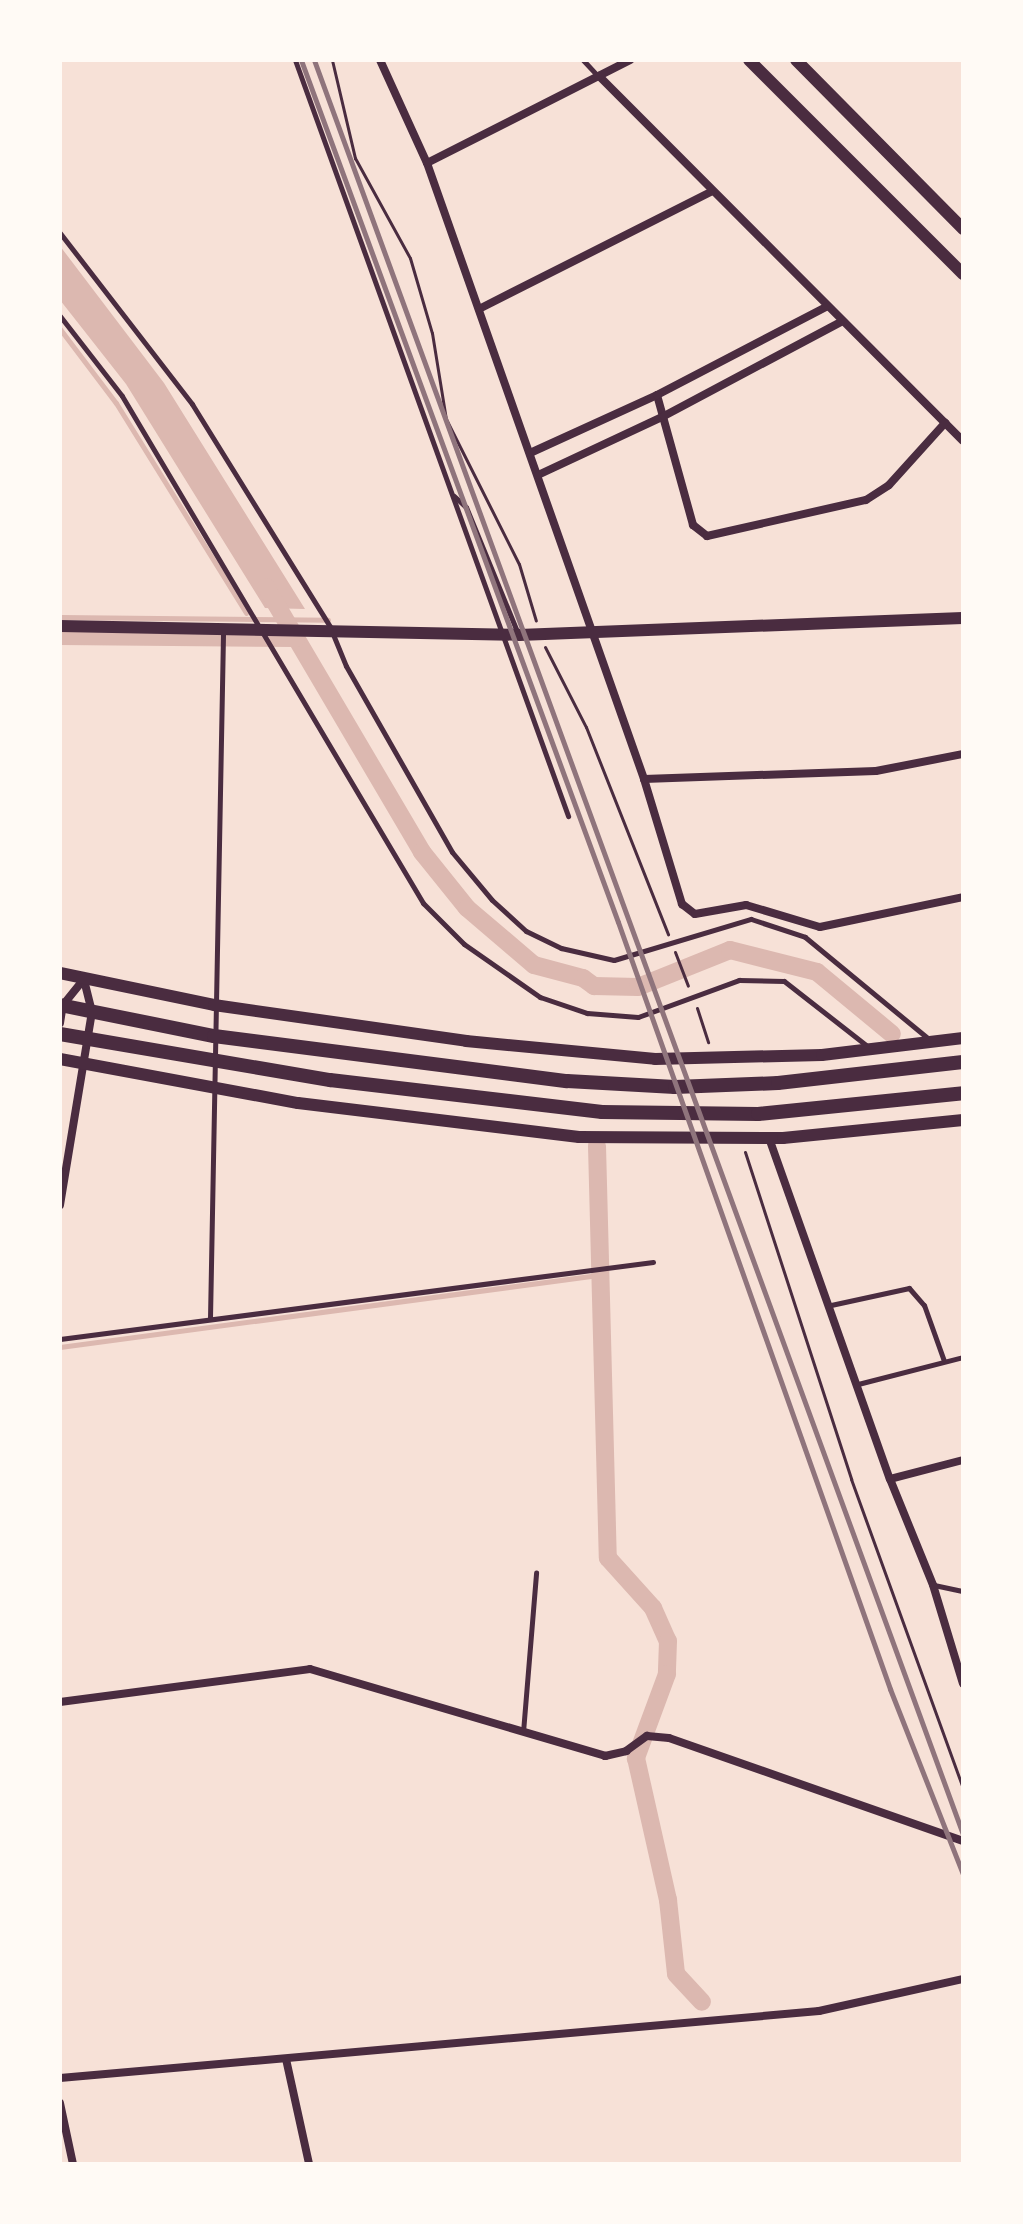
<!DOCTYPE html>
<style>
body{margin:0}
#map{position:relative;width:1023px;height:2224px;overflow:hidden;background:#f7e1d7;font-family:"Fira Sans",sans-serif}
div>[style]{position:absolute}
.water>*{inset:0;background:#dcb8b0}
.stream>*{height:5px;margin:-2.5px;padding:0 2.5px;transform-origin:2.5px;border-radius:2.5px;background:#dcb8b0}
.canal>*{height:18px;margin:-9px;padding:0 9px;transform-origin:9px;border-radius:9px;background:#dcb8b0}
.path>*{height:3px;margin:-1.5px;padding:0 1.5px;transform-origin:1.5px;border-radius:1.5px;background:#4a2c40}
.service>*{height:5px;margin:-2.5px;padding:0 2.5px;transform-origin:2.5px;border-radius:2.5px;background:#4a2c40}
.minor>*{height:8px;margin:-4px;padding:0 4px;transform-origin:4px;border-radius:4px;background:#4a2c40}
.tertiary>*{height:12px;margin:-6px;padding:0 6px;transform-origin:6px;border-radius:6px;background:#4a2c40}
.secondary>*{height:14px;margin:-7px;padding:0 7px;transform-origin:7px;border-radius:7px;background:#4a2c40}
.rail>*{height:5px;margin:-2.5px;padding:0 2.5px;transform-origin:2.5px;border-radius:2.5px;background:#8f747c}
span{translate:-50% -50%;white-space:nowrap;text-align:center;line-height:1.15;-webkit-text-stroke:8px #fffaf5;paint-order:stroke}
.frame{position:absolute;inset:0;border:62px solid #fffaf5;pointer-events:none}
</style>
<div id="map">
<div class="water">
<i style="clip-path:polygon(60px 246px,164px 383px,305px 609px,265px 608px,126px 384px,60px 300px)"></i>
</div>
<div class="stream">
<i style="left:60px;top:329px;width:93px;rotate:52.9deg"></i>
<i style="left:116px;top:403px;width:247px;rotate:58.2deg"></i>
<i style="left:60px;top:617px;width:268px;rotate:0.6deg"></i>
<i style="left:60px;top:1347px;width:543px;rotate:-7.62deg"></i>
</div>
<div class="canal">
<i style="left:266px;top:587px;width:308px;rotate:59.5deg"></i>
<i style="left:422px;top:852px;width:72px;rotate:51.2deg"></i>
<i style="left:467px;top:908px;width:88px;rotate:40.4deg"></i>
<i style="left:534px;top:965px;width:51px;rotate:14.9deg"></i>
<i style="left:583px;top:978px;width:14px;rotate:36deg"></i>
<i style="left:594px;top:986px;width:44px;rotate:1.3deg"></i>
<i style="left:638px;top:987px;width:99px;rotate:-21.9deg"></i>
<i style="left:730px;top:950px;width:90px;rotate:14.2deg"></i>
<i style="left:817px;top:972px;width:97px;rotate:39.6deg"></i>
<i style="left:60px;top:636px;width:236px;rotate:0.5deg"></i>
<i style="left:597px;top:1146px;width:412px;rotate:88.5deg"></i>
<i style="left:608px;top:1558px;width:67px;rotate:48deg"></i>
<i style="left:653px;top:1608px;width:36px;rotate:66deg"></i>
<i style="left:668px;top:1641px;width:33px;rotate:92deg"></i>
<i style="left:667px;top:1674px;width:90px;rotate:110.3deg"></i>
<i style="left:636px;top:1758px;width:146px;rotate:77.3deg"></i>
<i style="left:668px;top:1900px;width:74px;rotate:83.8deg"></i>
<i style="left:676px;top:1974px;width:38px;rotate:47deg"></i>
</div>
<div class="path">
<i style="left:332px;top:60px;width:101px;rotate:76.8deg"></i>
<i style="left:355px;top:158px;width:114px;rotate:61.2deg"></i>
<i style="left:410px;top:258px;width:78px;rotate:73.7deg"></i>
<i style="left:432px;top:333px;width:87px;rotate:80.8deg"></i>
<i style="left:446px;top:419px;width:162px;rotate:63.3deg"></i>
<i style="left:519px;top:564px;width:59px;rotate:73.4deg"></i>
<i style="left:545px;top:647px;width:90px;rotate:62.9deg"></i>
<i style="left:586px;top:727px;width:223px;rotate:68.4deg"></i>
<i style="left:675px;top:952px;width:36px;rotate:69deg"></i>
<i style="left:697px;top:1008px;width:36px;rotate:72deg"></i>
<i style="left:745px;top:1152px;width:344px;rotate:72deg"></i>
<i style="left:851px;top:1479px;width:329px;rotate:70.1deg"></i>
</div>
<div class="service">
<i style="left:295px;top:60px;width:804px;rotate:70.14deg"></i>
<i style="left:583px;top:60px;width:22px;rotate:47deg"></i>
<i style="left:60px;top:233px;width:216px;rotate:52.3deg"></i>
<i style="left:192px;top:404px;width:262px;rotate:58.2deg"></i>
<i style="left:330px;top:627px;width:42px;rotate:67.7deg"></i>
<i style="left:346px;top:666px;width:214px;rotate:60.3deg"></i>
<i style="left:452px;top:852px;width:62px;rotate:50.2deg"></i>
<i style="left:492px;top:900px;width:46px;rotate:42.4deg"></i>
<i style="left:526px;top:931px;width:39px;rotate:26deg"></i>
<i style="left:561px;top:948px;width:54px;rotate:12.8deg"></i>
<i style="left:614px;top:960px;width:143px;rotate:-16.7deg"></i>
<i style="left:751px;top:919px;width:57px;rotate:18.4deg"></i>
<i style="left:805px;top:937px;width:162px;rotate:39.5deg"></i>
<i style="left:60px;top:316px;width:101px;rotate:52.2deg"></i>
<i style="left:122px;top:396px;width:590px;rotate:59.3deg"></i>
<i style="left:423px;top:903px;width:58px;rotate:45deg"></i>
<i style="left:464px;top:944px;width:93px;rotate:34.9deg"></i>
<i style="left:540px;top:997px;width:50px;rotate:18.8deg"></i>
<i style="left:587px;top:1013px;width:51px;rotate:4.5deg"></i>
<i style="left:638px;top:1017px;width:108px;rotate:-20.1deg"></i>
<i style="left:739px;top:980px;width:45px;rotate:1.3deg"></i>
<i style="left:784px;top:981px;width:110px;rotate:38deg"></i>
<i style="left:454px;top:496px;width:16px;rotate:43deg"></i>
<i style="left:466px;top:507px;width:137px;rotate:67.7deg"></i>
<i style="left:831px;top:1305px;width:80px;rotate:-12.3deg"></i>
<i style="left:909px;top:1288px;width:23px;rotate:49deg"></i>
<i style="left:924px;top:1305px;width:59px;rotate:70.3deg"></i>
<i style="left:210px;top:1318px;width:686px;rotate:-88.91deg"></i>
<i style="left:60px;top:1339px;width:598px;rotate:-7.4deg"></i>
<i style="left:858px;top:1384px;width:108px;rotate:-14.4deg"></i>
<i style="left:934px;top:1585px;width:30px;rotate:12deg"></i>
<i style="left:523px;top:1732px;width:160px;rotate:-85.3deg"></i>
</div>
<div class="minor">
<i style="left:380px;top:60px;width:113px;rotate:65.5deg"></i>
<i style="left:427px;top:163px;width:653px;rotate:70.59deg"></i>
<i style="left:644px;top:779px;width:131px;rotate:73.1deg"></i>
<i style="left:682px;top:904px;width:16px;rotate:38deg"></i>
<i style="left:695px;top:914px;width:52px;rotate:-10deg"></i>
<i style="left:746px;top:905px;width:77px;rotate:16.6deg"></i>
<i style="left:820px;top:927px;width:146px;rotate:-11.8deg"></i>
<i style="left:599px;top:76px;width:515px;rotate:45.08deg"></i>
<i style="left:427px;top:163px;width:228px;rotate:-26.9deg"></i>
<i style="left:479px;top:309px;width:260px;rotate:-26.8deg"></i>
<i style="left:657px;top:395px;width:135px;rotate:74.5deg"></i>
<i style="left:693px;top:525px;width:18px;rotate:38deg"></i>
<i style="left:707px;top:536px;width:163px;rotate:-12.8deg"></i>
<i style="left:866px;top:500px;width:27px;rotate:-33deg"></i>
<i style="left:889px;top:485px;width:84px;rotate:-47.9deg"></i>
<i style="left:530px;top:453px;width:140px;rotate:-24.5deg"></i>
<i style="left:657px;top:395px;width:191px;rotate:-27.5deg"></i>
<i style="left:538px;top:475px;width:139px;rotate:-25.1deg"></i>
<i style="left:664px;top:416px;width:200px;rotate:-28deg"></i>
<i style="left:644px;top:779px;width:232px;rotate:-2deg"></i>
<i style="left:876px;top:771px;width:89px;rotate:-11.1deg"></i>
<i style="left:60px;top:1023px;width:18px;rotate:-81deg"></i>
<i style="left:63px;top:1005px;width:33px;rotate:-51deg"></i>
<i style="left:769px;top:1138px;width:362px;rotate:70.5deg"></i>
<i style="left:60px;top:1205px;width:196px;rotate:-80.6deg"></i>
<i style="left:92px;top:1012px;width:34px;rotate:-104deg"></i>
<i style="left:963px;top:1460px;width:75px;rotate:165.4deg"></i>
<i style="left:890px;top:1479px;width:114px;rotate:67.9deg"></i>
<i style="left:933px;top:1585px;width:103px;rotate:73.1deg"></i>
<i style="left:60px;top:1702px;width:252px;rotate:-7.5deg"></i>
<i style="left:310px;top:1669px;width:308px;rotate:16.4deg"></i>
<i style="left:605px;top:1756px;width:22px;rotate:-13deg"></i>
<i style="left:626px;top:1751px;width:26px;rotate:-36deg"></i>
<i style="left:647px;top:1736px;width:22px;rotate:5deg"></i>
<i style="left:669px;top:1738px;width:312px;rotate:19.3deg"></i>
<i style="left:286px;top:2059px;width:107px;rotate:77.6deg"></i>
<i style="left:60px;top:2078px;width:762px;rotate:-5.04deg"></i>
<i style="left:819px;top:2011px;width:148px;rotate:-12.5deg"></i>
<i style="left:60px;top:2103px;width:62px;rotate:78deg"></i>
</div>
<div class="tertiary">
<i style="left:749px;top:60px;width:303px;rotate:45deg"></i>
<i style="left:796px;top:60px;width:238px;rotate:45.3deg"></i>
<i style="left:60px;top:626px;width:459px;rotate:1.1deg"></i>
<i style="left:519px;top:635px;width:444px;rotate:-2.2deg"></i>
<i style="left:60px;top:973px;width:157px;rotate:11.7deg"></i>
<i style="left:214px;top:1005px;width:255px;rotate:8.1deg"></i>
<i style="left:466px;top:1041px;width:190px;rotate:5.4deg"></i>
<i style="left:655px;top:1059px;width:167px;rotate:-1.4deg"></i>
<i style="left:822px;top:1055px;width:142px;rotate:-6.9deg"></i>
<i style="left:60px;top:1059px;width:242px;rotate:10.5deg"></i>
<i style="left:298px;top:1103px;width:283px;rotate:6.9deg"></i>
<i style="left:579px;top:1137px;width:204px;rotate:0.3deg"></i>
<i style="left:783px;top:1138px;width:181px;rotate:-5.7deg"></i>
</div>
<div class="secondary">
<i style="left:60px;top:1005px;width:157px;rotate:11.4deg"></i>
<i style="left:214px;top:1036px;width:356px;rotate:7.3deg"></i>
<i style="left:567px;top:1081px;width:108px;rotate:3.2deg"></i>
<i style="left:675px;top:1087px;width:103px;rotate:-2.2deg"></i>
<i style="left:778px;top:1083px;width:186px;rotate:-6.5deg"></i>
<i style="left:60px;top:1034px;width:274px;rotate:9.7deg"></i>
<i style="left:330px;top:1080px;width:274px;rotate:6.7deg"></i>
<i style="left:602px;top:1112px;width:156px;rotate:0.7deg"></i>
<i style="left:758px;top:1114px;width:206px;rotate:-5.8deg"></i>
</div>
<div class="rail">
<i style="left:301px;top:60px;width:918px;rotate:69.81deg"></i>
<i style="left:618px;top:922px;width:814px;rotate:70.47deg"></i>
<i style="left:890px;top:1689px;width:199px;rotate:68.5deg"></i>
<i style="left:314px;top:60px;width:1889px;rotate:69.91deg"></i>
</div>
<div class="frame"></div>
</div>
